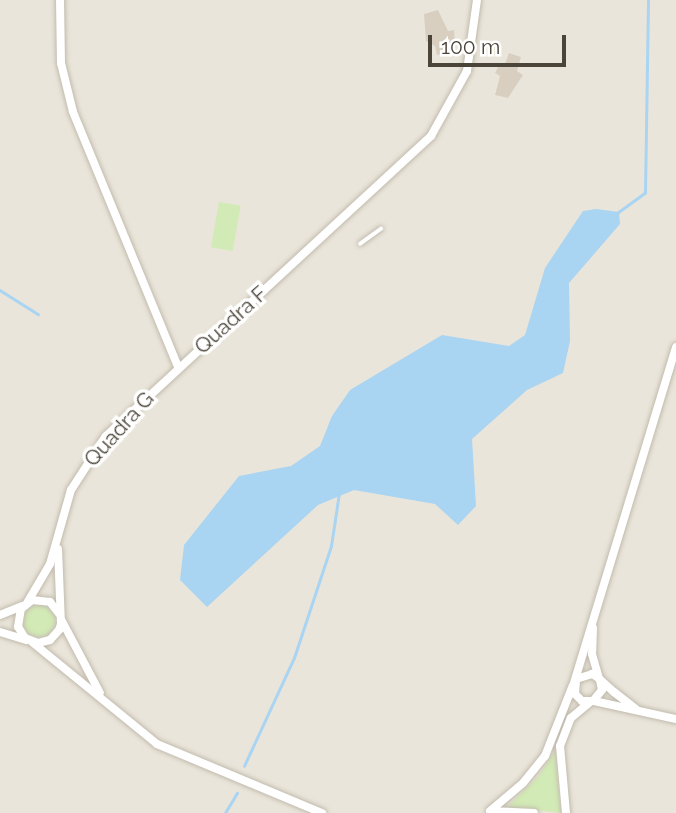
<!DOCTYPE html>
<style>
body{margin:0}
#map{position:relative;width:676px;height:813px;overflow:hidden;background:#f6f3ec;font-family:Raleway,sans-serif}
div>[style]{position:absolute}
.residential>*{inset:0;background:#eae5da;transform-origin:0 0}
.green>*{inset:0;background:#d2eab5;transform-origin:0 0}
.round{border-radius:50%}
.water>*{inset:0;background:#a9d4f2}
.stream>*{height:2.5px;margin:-1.25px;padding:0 1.25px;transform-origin:1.25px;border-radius:1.25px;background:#a9d4f2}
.building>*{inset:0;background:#d8cfc1}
.roads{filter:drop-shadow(0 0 2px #c2bbae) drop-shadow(0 0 2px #c2bbae)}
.service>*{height:3.5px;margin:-1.75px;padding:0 1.75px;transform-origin:1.75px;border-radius:1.75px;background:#fff}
.minor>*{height:8px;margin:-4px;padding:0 4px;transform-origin:4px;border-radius:4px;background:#fff}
span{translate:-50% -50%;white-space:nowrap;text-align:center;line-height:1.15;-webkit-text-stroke:7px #fff;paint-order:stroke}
.street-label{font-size:21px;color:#4b4439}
.scale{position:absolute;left:428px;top:35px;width:138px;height:32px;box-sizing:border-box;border:4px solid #4b4439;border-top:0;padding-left:9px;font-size:21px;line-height:24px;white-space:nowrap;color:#4b4439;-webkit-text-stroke:5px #fff;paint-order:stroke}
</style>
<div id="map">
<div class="residential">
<i style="left:0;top:0;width:676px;height:813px"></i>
</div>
<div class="green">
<i style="left:219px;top:202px;width:22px;height:46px;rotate:10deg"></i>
<i class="round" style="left:23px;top:605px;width:32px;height:32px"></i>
<i style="clip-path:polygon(555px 751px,561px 813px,507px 807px,538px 777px)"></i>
</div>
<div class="water">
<i style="clip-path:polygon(596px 209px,619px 212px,620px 224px,569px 283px,570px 341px,563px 373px,527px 390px,472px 439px,476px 506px,458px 525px,435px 504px,354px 490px,318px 505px,207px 607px,180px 580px,184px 545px,239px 476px,291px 466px,320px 446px,332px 416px,350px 390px,442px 335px,509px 346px,525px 335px,545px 268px,583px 211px)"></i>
</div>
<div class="stream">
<i style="left:617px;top:213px;width:34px;rotate:-36deg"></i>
<i style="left:645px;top:193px;width:193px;rotate:-89.1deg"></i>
<i style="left:0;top:290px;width:45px;rotate:32.3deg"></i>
<i style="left:244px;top:766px;width:119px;rotate:-65.2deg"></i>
<i style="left:294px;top:658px;width:118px;rotate:-71.7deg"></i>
<i style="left:331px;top:546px;width:54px;rotate:-81.4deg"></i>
<i style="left:225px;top:813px;width:23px;rotate:-59deg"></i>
</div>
<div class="building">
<i style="clip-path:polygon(438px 10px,448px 31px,454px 30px,455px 43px,450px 44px,450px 52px,437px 55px,435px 46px,426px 41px,424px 14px)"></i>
<i style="clip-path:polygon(509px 53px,521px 57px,517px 71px,523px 75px,508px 98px,495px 95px,500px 76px,495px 73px,498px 67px,504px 67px)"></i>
</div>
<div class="roads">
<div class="service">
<i style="left:360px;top:244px;width:26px;rotate:-36deg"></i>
</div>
<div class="minor">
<i style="left:60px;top:0;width:63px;rotate:89.1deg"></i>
<i style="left:61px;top:63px;width:50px;rotate:76.2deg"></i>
<i style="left:73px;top:112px;width:276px;rotate:67.6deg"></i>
<i style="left:58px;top:549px;width:75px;rotate:87.7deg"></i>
<i style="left:61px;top:624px;width:6px;rotate:108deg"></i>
<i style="left:59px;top:630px;width:13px;rotate:132deg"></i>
<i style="left:50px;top:640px;width:12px;rotate:166deg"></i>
<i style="left:38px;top:643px;width:14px;rotate:-159deg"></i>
<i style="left:25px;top:638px;width:13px;rotate:-122deg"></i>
<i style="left:18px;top:627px;width:18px;rotate:-81deg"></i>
<i style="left:21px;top:609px;width:14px;rotate:-39deg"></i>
<i style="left:32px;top:600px;width:18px;rotate:6deg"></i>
<i style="left:50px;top:602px;width:16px;rotate:52deg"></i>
<i style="left:27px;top:603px;width:45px;rotate:-59.5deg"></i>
<i style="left:50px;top:564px;width:77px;rotate:-74.2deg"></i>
<i style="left:71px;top:490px;width:64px;rotate:-57.1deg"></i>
<i style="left:106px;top:436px;width:442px;rotate:-42.7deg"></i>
<i style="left:431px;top:136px;width:74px;rotate:-61deg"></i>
<i style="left:467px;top:71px;width:72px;rotate:-82deg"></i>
<i style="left:0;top:615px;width:24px;rotate:-22deg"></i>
<i style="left:62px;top:621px;width:81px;rotate:62.2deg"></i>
<i style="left:593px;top:628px;width:26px;rotate:92deg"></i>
<i style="left:592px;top:654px;width:26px;rotate:74deg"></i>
<i style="left:0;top:632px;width:28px;rotate:17deg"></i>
<i style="left:32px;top:642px;width:161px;rotate:39.2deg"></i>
<i style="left:157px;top:744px;width:179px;rotate:22.7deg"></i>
<i style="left:600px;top:680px;width:10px;rotate:79deg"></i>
<i style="left:602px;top:690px;width:14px;rotate:129deg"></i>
<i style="left:593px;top:701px;width:11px;rotate:180deg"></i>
<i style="left:582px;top:701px;width:10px;rotate:-135deg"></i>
<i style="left:575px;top:694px;width:15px;rotate:-86deg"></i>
<i style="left:576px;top:679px;width:17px;rotate:-17deg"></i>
<i style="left:592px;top:674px;width:4px;rotate:27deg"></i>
<i style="left:596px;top:676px;width:24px;rotate:42deg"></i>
<i style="left:614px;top:692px;width:28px;rotate:38deg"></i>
<i style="left:574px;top:683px;width:351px;rotate:-73.1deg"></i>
<i style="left:594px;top:701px;width:84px;rotate:12.4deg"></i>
<i style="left:490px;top:811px;width:43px;rotate:-40.3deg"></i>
<i style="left:523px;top:783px;width:35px;rotate:-51deg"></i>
<i style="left:545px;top:756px;width:76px;rotate:-68.5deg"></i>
<i style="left:491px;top:811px;width:43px;rotate:2.7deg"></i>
<i style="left:566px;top:813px;width:67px;rotate:-95.1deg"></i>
<i style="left:560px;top:746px;width:30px;rotate:-69deg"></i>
<i style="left:571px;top:718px;width:25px;rotate:-40deg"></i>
</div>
</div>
<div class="street-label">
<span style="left:231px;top:320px;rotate:-42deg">Quadra F</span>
<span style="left:119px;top:429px;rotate:-48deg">Quadra G</span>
</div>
<div class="scale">100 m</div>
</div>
